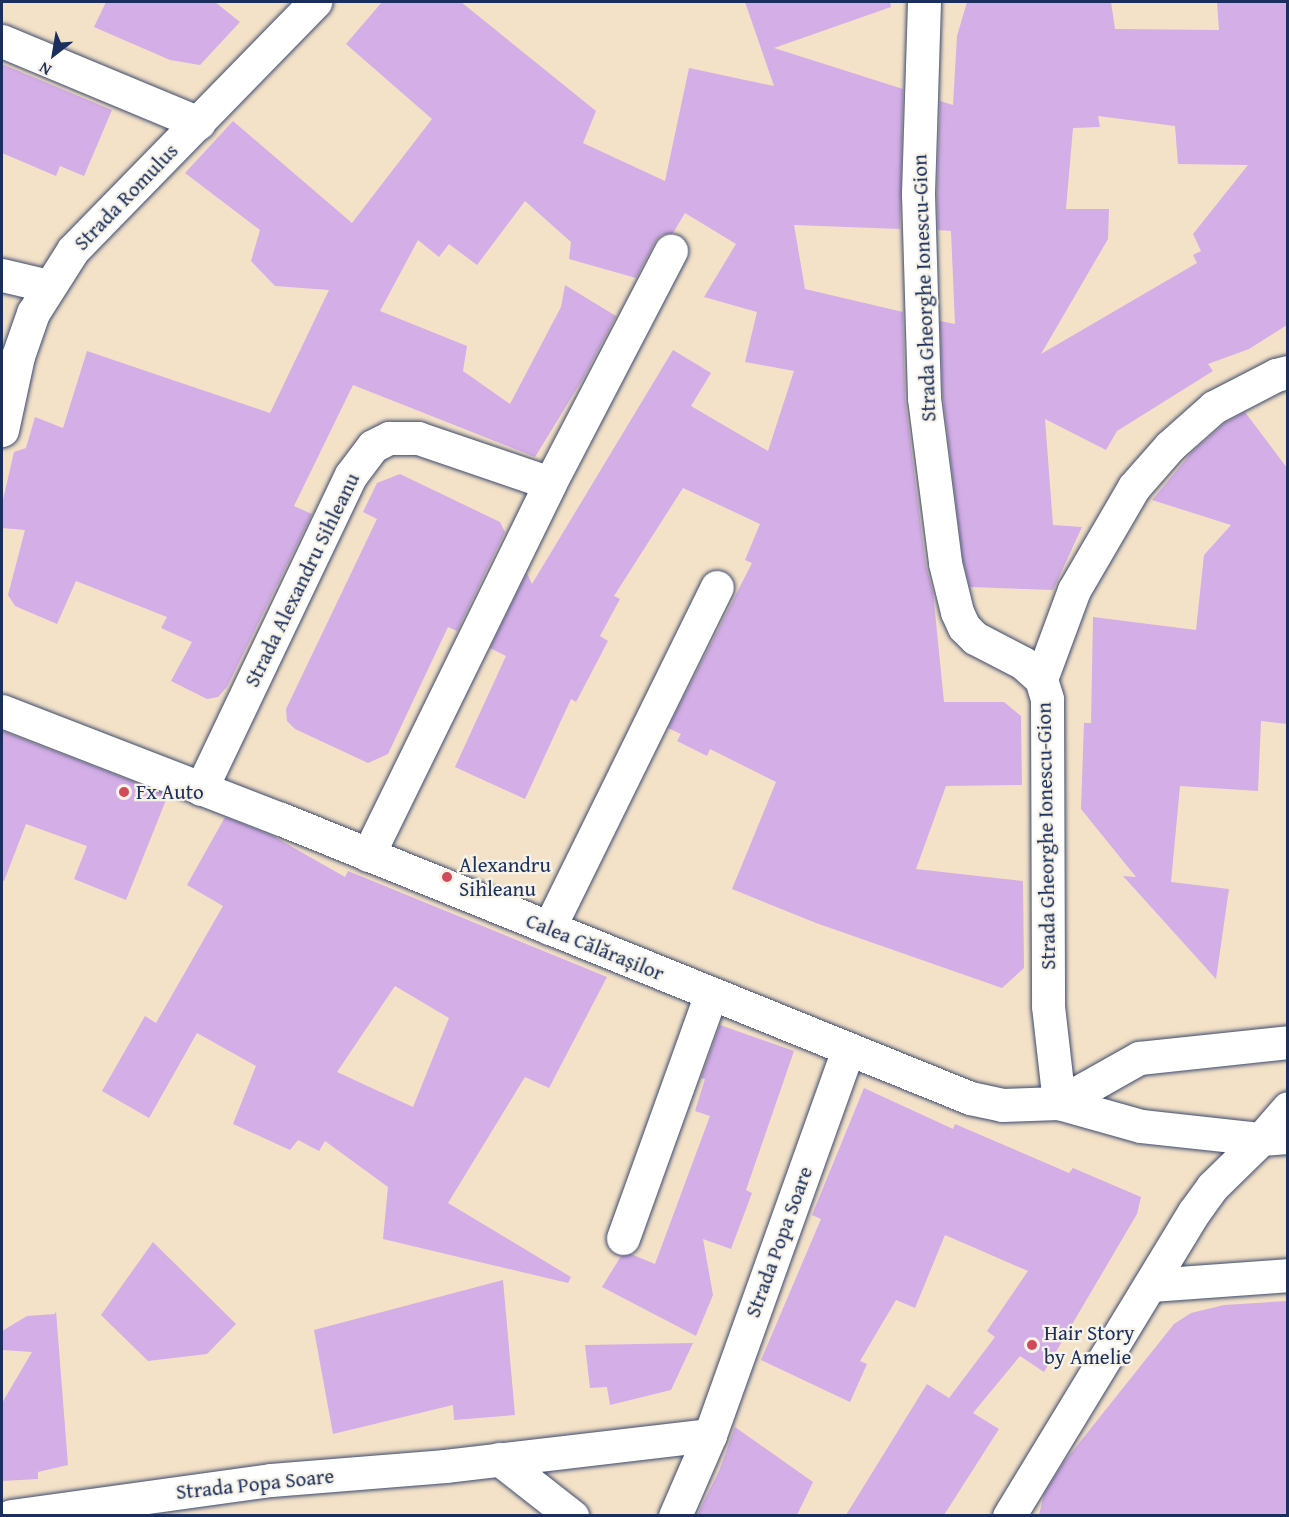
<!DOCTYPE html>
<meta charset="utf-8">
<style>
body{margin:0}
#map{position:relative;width:1289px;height:1517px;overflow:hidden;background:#f4e2c8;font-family:"Gentium Book Plus",serif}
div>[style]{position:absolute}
.building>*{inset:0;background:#d4aee6}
.roads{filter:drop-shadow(0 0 2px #3c4a6e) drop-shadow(0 0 2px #3c4a6e)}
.minor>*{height:33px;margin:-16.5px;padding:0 16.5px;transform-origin:16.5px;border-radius:16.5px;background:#fff}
.major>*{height:33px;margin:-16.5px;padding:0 16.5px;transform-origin:16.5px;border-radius:16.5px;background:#fff}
.dots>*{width:16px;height:16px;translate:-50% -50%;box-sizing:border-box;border:3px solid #f7f3e8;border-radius:50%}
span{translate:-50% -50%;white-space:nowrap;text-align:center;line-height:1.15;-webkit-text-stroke:4.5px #f7f3e8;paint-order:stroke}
.street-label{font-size:21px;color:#1b2f5e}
.poi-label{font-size:21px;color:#1b2f5e}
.left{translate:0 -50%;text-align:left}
.frame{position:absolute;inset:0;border:3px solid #1b2f5e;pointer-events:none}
.north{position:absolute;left:24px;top:24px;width:60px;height:60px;-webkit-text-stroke:4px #f7f3e8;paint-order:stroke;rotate:211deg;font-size:16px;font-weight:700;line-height:24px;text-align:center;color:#1b2f5e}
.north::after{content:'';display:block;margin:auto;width:21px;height:27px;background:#1b2f5e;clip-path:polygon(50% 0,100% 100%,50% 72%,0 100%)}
</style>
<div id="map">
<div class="building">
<i style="clip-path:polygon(106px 2px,215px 2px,240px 22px,200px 65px,170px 60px,94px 27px)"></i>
<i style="clip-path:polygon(382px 2px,461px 2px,596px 111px,583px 143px,665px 181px,689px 68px,774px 86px,745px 2px,890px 2px,891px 7px,774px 48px,903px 89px,900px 229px,794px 225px,805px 289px,903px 312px,905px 400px,926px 566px,933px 592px,944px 702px,1004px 702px,1021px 716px,1022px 785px,946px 786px,916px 869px,1023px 881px,1024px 968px,1002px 988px,816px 923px,732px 889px,776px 782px,710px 749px,707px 756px,677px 741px,681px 734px,668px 728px,752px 563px,745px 560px,760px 524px,683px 488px,614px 596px,620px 599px,600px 636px,608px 641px,576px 702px,571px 699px,525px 799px,455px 767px,506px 656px,490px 648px,527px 573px,532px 584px,673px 350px,711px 373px,691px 406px,768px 451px,794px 371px,745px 362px,757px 312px,704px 297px,736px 244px,685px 213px,673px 233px,661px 235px,655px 242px,636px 278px,569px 259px,571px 242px,525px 201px,477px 265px,449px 244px,439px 257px,418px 240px,380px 311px,467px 346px,463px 371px,510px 404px,561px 307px,565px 285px,616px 316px,584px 377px,535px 457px,353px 385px,294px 506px,312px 514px,227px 687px,218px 697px,207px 699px,171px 681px,192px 642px,161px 628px,167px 617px,76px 581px,57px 624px,15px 606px,8px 595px,25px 530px,2px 528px,2px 504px,14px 452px,26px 448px,35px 417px,63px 428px,87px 351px,270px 413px,329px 290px,275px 286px,251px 261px,260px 230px,185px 173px,233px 121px,352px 223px,432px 119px,346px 44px)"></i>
<i style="clip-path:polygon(evenodd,967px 2px,1111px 2px,1115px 29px,1219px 30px,1217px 2px,1287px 2px,1287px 325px,1249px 349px,1208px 364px,1213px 371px,1117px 431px,1106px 450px,1045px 419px,1053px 525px,1082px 527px,1053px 590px,970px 587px,963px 560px,943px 397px,940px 321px,955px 324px,951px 231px,938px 230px,937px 194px,940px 101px,953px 105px,957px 36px,967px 2px,1098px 116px,1175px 126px,1178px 164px,1248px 165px,1193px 234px,1201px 251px,1193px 255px,1197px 263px,1041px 354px,1108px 239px,1109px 209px,1066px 209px,1073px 128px,1100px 127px,1098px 116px)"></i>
<i style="clip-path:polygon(2px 64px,112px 110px,84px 176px,60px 166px,56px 176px,2px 153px)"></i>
<i style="clip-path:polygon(1245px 412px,1287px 468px,1287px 724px,1261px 721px,1258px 791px,1180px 786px,1171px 882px,1229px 889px,1216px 979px,1123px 876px,1136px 877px,1081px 809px,1084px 723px,1091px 723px,1093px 617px,1196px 630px,1204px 555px,1231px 525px,1152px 500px,1192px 452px,1225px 423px)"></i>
<i style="clip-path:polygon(400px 474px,500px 522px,505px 532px,457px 631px,448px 627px,388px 754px,368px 763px,295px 729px,287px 721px,286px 709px,377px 519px,363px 512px,377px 483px)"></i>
<i style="clip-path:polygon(2px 731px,168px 795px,126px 900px,74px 879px,87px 846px,26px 824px,4px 881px,2px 881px)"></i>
<i style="clip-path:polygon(evenodd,225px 817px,273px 836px,345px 877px,348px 871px,607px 977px,549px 1088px,525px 1077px,448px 1203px,571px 1277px,568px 1283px,383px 1239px,388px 1187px,325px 1141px,319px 1151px,298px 1140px,290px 1150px,233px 1124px,256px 1066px,197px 1033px,149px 1118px,102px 1091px,145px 1016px,156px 1023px,223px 906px,187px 885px,225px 817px,395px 986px,449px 1018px,413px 1107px,337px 1072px,395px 986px)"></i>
<i style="clip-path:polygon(720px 1025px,794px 1051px,746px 1190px,752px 1193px,731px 1249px,703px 1239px,713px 1295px,696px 1336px,602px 1287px,621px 1256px,631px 1254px,655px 1264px,710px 1116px,695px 1111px,705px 1079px,701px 1078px)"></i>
<i style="clip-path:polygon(864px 1088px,953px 1129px,955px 1124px,1069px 1173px,1073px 1168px,1141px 1197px,1137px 1214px,1044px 1372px,1020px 1356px,973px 1413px,999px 1429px,944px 1515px,846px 1515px,927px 1384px,949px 1398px,995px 1337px,987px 1331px,1028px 1271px,945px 1235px,915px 1308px,896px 1300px,860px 1361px,867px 1364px,850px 1402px,761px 1360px,821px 1219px,812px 1215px)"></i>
<i style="clip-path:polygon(153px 1242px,236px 1324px,207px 1354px,148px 1361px,101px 1315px)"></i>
<i style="clip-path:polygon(503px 1280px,515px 1415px,454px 1420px,453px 1405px,333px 1434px,314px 1330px)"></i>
<i style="clip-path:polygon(1287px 1301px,1287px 1515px,1039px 1515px,1044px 1494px,1064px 1462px,1174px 1324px,1191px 1313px,1224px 1305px)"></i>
<i style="clip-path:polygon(56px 1311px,68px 1465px,38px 1472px,38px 1479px,2px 1481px,2px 1403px,32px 1352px,2px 1350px,2px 1331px,27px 1316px,55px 1314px)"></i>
<i style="clip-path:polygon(693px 1343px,671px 1390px,610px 1405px,607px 1387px,590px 1388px,585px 1345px)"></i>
<i style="clip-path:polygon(735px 1427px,813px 1482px,797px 1515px,697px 1515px,719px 1471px)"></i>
</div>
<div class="roads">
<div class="minor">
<i style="left:924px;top:2px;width:192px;rotate:91.8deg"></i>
<i style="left:918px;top:194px;width:204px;rotate:88.3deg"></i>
<i style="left:924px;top:398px;width:166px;rotate:82.7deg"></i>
<i style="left:945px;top:563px;width:50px;rotate:76.2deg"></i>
<i style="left:957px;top:612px;width:17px;rotate:65deg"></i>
<i style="left:964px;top:627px;width:16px;rotate:45deg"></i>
<i style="left:975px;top:638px;width:54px;rotate:27.5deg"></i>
<i style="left:1023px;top:663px;width:24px;rotate:42deg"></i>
<i style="left:1041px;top:679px;width:21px;rotate:73deg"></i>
<i style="left:1047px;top:699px;width:307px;rotate:89.8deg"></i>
<i style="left:1048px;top:1006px;width:98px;rotate:83.5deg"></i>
<i style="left:2px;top:41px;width:213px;rotate:22.6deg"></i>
<i style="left:2px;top:275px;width:48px;rotate:13.2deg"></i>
<i style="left:2px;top:430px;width:76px;rotate:-77.8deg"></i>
<i style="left:18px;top:356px;width:46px;rotate:-70.8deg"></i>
<i style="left:33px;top:313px;width:75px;rotate:-57.6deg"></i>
<i style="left:73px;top:250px;width:347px;rotate:-45.7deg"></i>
<i style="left:1041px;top:679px;width:95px;rotate:-69.7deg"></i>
<i style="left:1074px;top:590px;width:119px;rotate:-59.8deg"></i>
<i style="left:1134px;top:487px;width:55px;rotate:-48.7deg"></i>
<i style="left:1170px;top:446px;width:59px;rotate:-41.6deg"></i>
<i style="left:1214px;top:407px;width:70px;rotate:-27.3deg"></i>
<i style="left:1276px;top:375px;width:12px;rotate:-14deg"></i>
<i style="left:201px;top:789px;width:348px;rotate:-64.5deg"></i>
<i style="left:351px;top:475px;width:36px;rotate:-53deg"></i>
<i style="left:373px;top:446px;width:18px;rotate:-27deg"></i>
<i style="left:389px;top:438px;width:29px"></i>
<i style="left:418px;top:438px;width:139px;rotate:18.8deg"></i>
<i style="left:368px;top:855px;width:414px;rotate:-63.9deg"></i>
<i style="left:550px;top:483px;width:262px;rotate:-62.5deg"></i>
<i style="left:549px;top:928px;width:380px;rotate:-63.8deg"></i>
<i style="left:623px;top:1238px;width:259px;rotate:-70.2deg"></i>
<i style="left:1150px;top:1285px;width:138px;rotate:-4.1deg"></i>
<i style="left:499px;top:1459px;width:93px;rotate:38deg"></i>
<i style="left:11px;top:1516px;width:262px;rotate:-7.9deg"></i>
<i style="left:271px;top:1480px;width:175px;rotate:-4.6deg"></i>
<i style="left:445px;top:1466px;width:267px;rotate:-6.7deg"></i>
<i style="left:675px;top:1516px;width:88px;rotate:-66.6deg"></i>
<i style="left:710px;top:1435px;width:409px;rotate:-70.3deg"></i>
<i style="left:1009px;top:1516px;width:356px;rotate:-58.7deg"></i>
<i style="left:1194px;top:1212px;width:31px;rotate:-54deg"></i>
<i style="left:1212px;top:1187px;width:69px;rotate:-44.4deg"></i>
<i style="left:1261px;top:1139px;width:41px;rotate:-48.9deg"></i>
</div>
<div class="major">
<i style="left:2px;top:711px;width:299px;rotate:21.2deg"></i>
<i style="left:281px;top:819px;width:743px;rotate:22.04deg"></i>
<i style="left:970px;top:1098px;width:33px;rotate:12deg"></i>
<i style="left:1002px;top:1105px;width:57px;rotate:-2deg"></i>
<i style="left:1059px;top:1103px;width:92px;rotate:-29.4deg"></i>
<i style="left:1139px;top:1058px;width:150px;rotate:-6.1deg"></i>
<i style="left:1059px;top:1103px;width:85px;rotate:15.7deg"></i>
<i style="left:1141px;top:1126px;width:121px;rotate:6.2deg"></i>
<i style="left:1261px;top:1139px;width:27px;rotate:-4deg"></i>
</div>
</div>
<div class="dots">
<i style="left:124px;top:792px;background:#d1495b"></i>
<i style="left:447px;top:877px;background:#d1495b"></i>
<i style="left:1032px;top:1345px;background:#d1495b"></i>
</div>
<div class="street-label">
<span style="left:126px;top:197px;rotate:-46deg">Strada Romulus</span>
<span style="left:924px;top:288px;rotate:-92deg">Strada Gheorghe Ionescu-Gion</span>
<span style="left:302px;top:580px;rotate:-64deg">Strada Alexandru Sihleanu</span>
<span style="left:1046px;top:836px;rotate:-91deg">Strada Gheorghe Ionescu-Gion</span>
<span style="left:595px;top:947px;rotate:22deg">Calea Călărașilor</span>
<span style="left:779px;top:1242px;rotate:-70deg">Strada Popa Soare</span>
<span style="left:255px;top:1484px;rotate:-6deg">Strada Popa Soare</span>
</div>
<div class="poi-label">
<span class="left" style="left:136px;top:792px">Fx Auto</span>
<span class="left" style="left:459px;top:877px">Alexandru<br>Sihleanu</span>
<span class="left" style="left:1044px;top:1345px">Hair Story<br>by Amelie</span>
</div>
<div class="frame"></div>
<div class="north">N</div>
</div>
